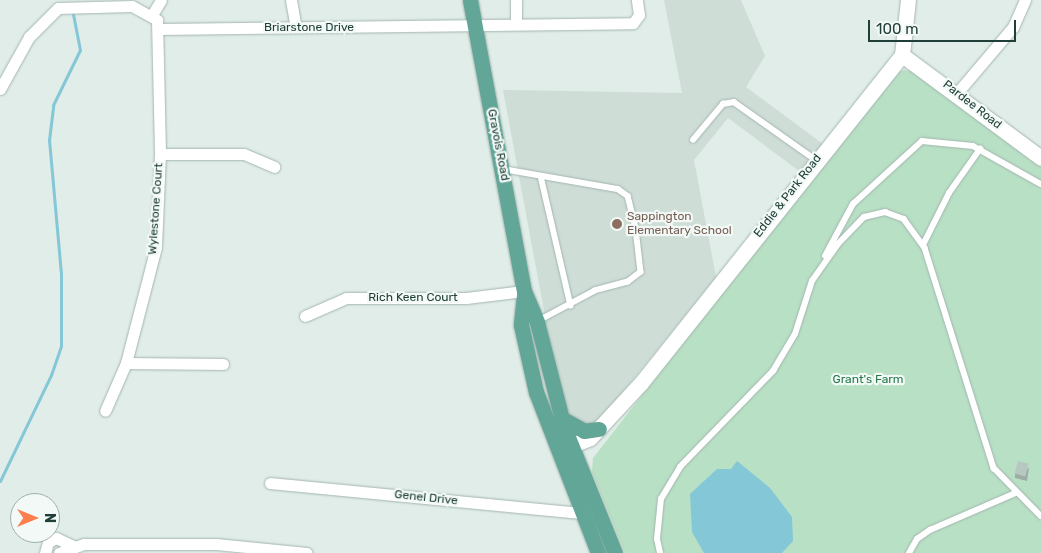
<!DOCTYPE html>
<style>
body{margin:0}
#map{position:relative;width:1041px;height:553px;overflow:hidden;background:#e1ede8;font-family:Rubik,sans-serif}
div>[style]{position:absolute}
.built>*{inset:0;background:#cfddd7}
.green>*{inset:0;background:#b8e0c4}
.water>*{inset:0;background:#84c7d7}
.stream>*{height:3px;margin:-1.5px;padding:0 1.5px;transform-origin:1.5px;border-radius:1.5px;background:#84c7d7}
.roads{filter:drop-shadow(0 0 1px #a3b5b0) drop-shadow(0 0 1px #a3b5b0)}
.service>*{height:5.5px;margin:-2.75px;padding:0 2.75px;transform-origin:2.75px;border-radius:2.75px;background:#fff}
.minor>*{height:11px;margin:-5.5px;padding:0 5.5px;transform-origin:5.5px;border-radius:5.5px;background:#fff}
.tertiary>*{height:15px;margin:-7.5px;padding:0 7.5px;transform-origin:7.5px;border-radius:7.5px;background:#fff}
.primary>*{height:15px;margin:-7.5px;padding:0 7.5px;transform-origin:7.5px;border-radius:7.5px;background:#61a697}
.wall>*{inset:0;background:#9daca6}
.building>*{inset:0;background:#b6c8c1;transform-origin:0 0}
.dots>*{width:14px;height:14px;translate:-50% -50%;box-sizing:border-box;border:2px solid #f2f9f6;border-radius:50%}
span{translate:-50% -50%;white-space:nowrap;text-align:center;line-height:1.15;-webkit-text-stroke:4.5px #f2f9f6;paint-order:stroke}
.street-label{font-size:12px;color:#203f38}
.education-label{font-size:12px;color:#785e54}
.left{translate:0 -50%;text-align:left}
.park-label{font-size:12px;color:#267a49}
.north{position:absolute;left:10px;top:493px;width:50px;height:50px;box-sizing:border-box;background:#f2f9f6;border:1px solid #9eafaa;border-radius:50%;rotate:90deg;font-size:14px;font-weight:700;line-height:20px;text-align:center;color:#203f38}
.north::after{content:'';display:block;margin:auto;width:18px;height:22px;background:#fe7f4e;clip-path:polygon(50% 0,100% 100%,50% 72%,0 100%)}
.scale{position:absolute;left:868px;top:20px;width:148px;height:22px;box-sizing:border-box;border:2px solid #203f38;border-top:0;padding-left:6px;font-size:15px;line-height:18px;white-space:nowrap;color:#203f38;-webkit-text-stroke:4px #f2f9f6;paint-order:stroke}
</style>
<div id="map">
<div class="built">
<i style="clip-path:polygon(664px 0,741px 0,765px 56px,746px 87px,823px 144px,799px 171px,728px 118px,694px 160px,716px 277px,597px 424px,585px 425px,568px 413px,552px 354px,503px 90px,682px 93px)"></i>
</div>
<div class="green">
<i style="clip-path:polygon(904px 70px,912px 71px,1041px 165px,1041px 553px,625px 553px,592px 472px,593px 458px,893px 74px)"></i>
</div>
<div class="water">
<i style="clip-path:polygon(737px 461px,770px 488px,792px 517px,793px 541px,782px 553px,704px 553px,692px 532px,690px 494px,717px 469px,731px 469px)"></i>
</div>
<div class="stream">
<i style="left:0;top:481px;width:118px;rotate:-64.3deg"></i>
<i style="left:51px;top:375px;width:31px;rotate:-71deg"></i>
<i style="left:61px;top:346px;width:72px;rotate:-90deg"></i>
<i style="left:61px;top:274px;width:135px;rotate:-95.1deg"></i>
<i style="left:49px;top:140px;width:35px;rotate:-83deg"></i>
<i style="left:53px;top:105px;width:61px;rotate:-63.9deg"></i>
<i style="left:80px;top:50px;width:42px;rotate:-101deg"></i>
</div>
<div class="roads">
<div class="service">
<i style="left:693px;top:140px;width:47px;rotate:-50.2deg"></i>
<i style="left:723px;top:104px;width:11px;rotate:-10deg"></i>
<i style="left:734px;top:102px;width:100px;rotate:35.3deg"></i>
<i style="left:503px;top:169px;width:117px;rotate:9.9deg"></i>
<i style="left:618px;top:189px;width:12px;rotate:35deg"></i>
<i style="left:628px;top:196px;width:34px;rotate:76deg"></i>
<i style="left:636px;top:229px;width:43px;rotate:83.4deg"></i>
<i style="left:641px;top:272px;width:16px;rotate:142deg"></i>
<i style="left:628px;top:282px;width:34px;rotate:165deg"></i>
<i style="left:595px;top:291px;width:66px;rotate:151.9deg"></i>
<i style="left:541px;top:176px;width:133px;rotate:77deg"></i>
<i style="left:923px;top:245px;width:58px;rotate:-63.4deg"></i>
<i style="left:949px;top:193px;width:54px;rotate:-54.8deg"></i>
<i style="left:825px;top:256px;width:59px;rotate:-61.7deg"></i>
<i style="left:853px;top:204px;width:93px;rotate:-42.4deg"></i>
<i style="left:922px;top:141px;width:51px;rotate:5.6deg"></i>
<i style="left:973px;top:146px;width:78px;rotate:29.2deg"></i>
<i style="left:660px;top:553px;width:14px;rotate:-102deg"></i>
<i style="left:657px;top:539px;width:40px;rotate:-84.3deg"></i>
<i style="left:661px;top:499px;width:37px;rotate:-59deg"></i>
<i style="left:680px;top:467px;width:134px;rotate:-45.9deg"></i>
<i style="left:773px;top:371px;width:43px;rotate:-59.3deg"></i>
<i style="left:795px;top:334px;width:56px;rotate:-72.2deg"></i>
<i style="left:812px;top:281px;width:45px;rotate:-54.9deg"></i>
<i style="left:838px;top:244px;width:37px;rotate:-46deg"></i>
<i style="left:864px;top:217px;width:22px;rotate:-13deg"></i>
<i style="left:885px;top:212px;width:20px;rotate:20deg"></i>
<i style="left:904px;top:219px;width:36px;rotate:54deg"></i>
<i style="left:925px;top:248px;width:231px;rotate:72.6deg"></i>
<i style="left:994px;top:468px;width:67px;rotate:45.6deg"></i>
<i style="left:909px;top:553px;width:16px;rotate:-60deg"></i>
<i style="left:917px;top:539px;width:16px;rotate:-35deg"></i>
<i style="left:930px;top:530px;width:94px;rotate:-23.3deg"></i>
</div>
<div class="minor">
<i style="left:291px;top:0;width:27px;rotate:80deg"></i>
<i style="left:516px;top:0;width:21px;rotate:90deg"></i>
<i style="left:152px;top:15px;width:17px;rotate:-59deg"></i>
<i style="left:159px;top:29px;width:474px;rotate:-0.7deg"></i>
<i style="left:633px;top:23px;width:10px;rotate:-53deg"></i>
<i style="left:639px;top:15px;width:15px;rotate:-98deg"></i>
<i style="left:0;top:89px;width:60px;rotate:-60.9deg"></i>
<i style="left:29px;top:37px;width:41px;rotate:-45deg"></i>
<i style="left:58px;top:8px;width:74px;rotate:-1.5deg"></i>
<i style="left:132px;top:6px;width:29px;rotate:29deg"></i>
<i style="left:157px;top:20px;width:134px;rotate:88.7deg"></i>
<i style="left:160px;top:154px;width:93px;rotate:92.5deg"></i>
<i style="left:156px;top:247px;width:120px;rotate:104.5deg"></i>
<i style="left:126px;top:363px;width:52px;rotate:113.6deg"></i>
<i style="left:957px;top:93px;width:87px;rotate:-49.7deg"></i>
<i style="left:1013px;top:27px;width:30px;rotate:-66deg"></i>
<i style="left:160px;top:154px;width:84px"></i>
<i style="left:244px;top:154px;width:33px;rotate:23deg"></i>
<i style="left:305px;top:316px;width:45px;rotate:-23.7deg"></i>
<i style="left:346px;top:298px;width:120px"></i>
<i style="left:466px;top:298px;width:58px;rotate:-6.9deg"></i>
<i style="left:126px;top:363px;width:97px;rotate:0.6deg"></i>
<i style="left:270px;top:483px;width:312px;rotate:5.5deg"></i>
<i style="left:45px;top:553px;width:11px;rotate:-75deg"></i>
<i style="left:48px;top:542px;width:9px;rotate:-27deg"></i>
<i style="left:56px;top:538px;width:19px;rotate:25deg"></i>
<i style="left:59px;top:553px;width:27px;rotate:-20deg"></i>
<i style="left:84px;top:544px;width:132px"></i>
<i style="left:216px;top:544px;width:91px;rotate:5.6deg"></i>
</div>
<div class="tertiary">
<i style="left:902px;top:55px;width:173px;rotate:36.5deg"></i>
<i style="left:559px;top:450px;width:33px;rotate:-21deg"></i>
<i style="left:590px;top:438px;width:75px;rotate:-47.2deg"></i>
<i style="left:641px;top:383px;width:419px;rotate:-51.5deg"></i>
<i style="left:902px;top:55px;width:55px;rotate:-83.8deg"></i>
</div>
<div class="primary">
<i style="left:470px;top:0;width:296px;rotate:79.5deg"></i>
<i style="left:524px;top:291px;width:34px;rotate:67deg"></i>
<i style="left:537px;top:322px;width:108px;rotate:75.6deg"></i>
<i style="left:564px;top:427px;width:136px;rotate:68deg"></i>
<i style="left:524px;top:295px;width:30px;rotate:96deg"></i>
<i style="left:521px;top:325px;width:69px;rotate:77.4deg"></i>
<i style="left:536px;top:392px;width:173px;rotate:68.9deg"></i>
<i style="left:561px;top:418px;width:26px;rotate:29deg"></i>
<i style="left:584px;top:431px;width:15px;rotate:-8deg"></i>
</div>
</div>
<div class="wall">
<i style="clip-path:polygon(1029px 468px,1027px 481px,1015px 478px,1015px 474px)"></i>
</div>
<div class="building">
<i style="left:1018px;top:461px;width:11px;height:13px;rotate:15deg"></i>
</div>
<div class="dots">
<i style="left:617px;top:224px;background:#8d6e63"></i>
</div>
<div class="street-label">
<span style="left:309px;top:28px">Briarstone Drive</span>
<span style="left:972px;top:105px;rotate:38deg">Pardee Road</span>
<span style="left:498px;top:145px;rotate:79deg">Gravois Road</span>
<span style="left:788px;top:196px;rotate:-52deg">Eddie &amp; Park Road</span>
<span style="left:156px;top:209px;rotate:-86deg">Wylestone Court</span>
<span style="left:413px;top:298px">Rich Keen Court</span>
<span style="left:426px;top:498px;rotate:6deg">Genel Drive</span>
</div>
<div class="education-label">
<span class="left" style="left:627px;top:224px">Sappington<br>Elementary School</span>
</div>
<div class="park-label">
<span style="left:868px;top:380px">Grant's Farm</span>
</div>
<div class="north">N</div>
<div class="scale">100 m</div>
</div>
